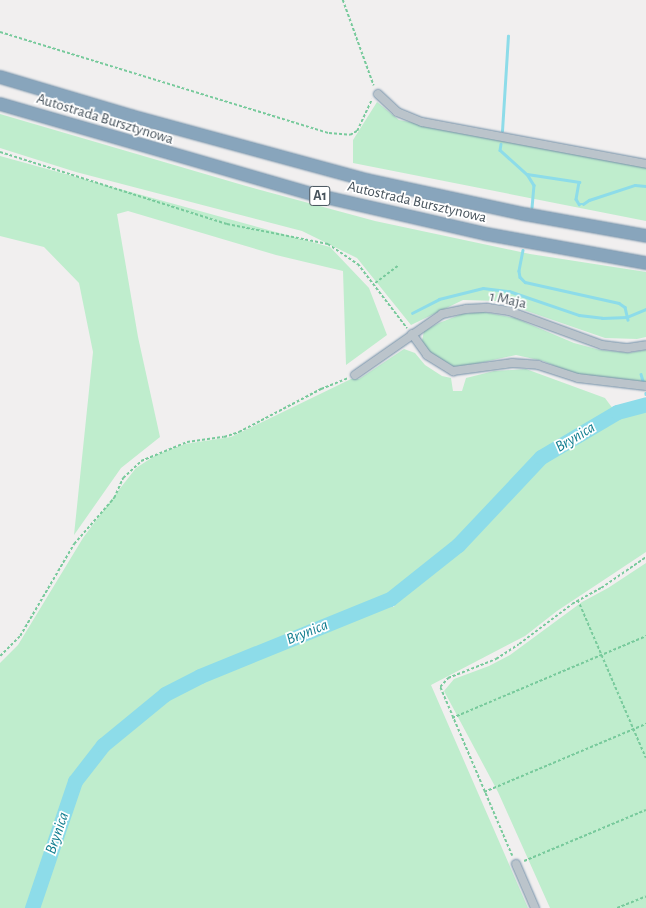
<!DOCTYPE html>
<style>
body{margin:0}
#map{position:relative;width:646px;height:908px;overflow:hidden;background:#f1efef;font-family:"Alegreya Sans",sans-serif}
div>[style]{position:absolute}
.green>*{inset:0;background:#bfedcd}
.stream>*{height:2.5px;margin:-1.25px;padding:0 1.25px;transform-origin:1.25px;border-radius:1.25px;background:#8ddce9}
.river>*{height:15px;margin:-7.5px;padding:0 7.5px;transform-origin:7.5px;border-radius:7.5px;background:#8ddce9}
.path>*{height:1.5px;margin-top:-0.75px;transform-origin:0;background:repeating-linear-gradient(90deg,#78ca9c 0 3px,transparent 0 5px)}
.roads{filter:drop-shadow(0 0 1px #7390a8) drop-shadow(0 0 1px #7390a8)}
.minor>*{height:8px;margin:-4px;padding:0 4px;transform-origin:4px;border-radius:4px;background:#bbc4cb}
.highway>*{height:12px;margin:-6px;padding:0 6px;transform-origin:6px;border-radius:6px;background:#88a5bc}
span{translate:-50% -50%;white-space:nowrap;text-align:center;line-height:1.15;-webkit-text-stroke:3.5px #fff;paint-order:stroke}
.shield-label span{padding:1px 3px;background:#fff;border:1px solid;border-radius:3px;-webkit-text-stroke-width:0}
.shield-label{font-size:14px;color:#47535c;font-weight:700}
.street-label{font-size:15px;color:#47535c}
.water-label{font-size:16px;color:#117d8f;font-style:italic}
</style>
<div id="map">
<div class="green">
<i style="clip-path:polygon(377px 102px,399px 120px,646px 167px,646px 221px,353px 163px,353px 140px)"></i>
<i style="clip-path:polygon(0 114px,246px 186px,375px 221px,530px 254px,646px 272px,646px 337px,637px 339px,605px 338px,498px 301px,463px 300px,411px 325px,357px 258px,302px 231px,76px 172px,0 148px)"></i>
<i style="clip-path:polygon(0 156px,330px 247px,369px 288px,387px 335px,346px 365px,343px 271px,276px 255px,128px 211px,117px 214px,138px 337px,160px 437px,121px 468px,74px 535px,93px 352px,79px 283px,44px 247px,0 236px)"></i>
<i style="clip-path:polygon(483px 312px,515px 318px,574px 343px,600px 350px,629px 353px,646px 350px,646px 383px,579px 376px,543px 361px,516px 355px,457px 368px,447px 366px,431px 355px,422px 341px,424px 331px,439px 323px,462px 314px)"></i>
<i style="clip-path:polygon(evenodd,404px 349px,415px 353px,425px 365px,442px 376px,451px 378px,453px 391px,462px 391px,466px 378px,494px 371px,526px 369px,605px 398px,619px 417px,646px 412px,646px 552px,557px 611px,525px 636px,431px 685px,528px 908px,0 908px,0 663px,18px 645px,83px 538px,111px 500px,136px 468px,156px 455px,185px 444px,231px 437px,351px 379px,359px 379px,404px 349px,403px 583px,394px 607px,393px 607px,387px 593px,403px 583px)"></i>
<i style="clip-path:polygon(646px 563px,646px 908px,550px 908px,498px 792px,444px 691px,454px 679px,489px 666px,510px 655px,582px 602px,608px 588px)"></i>
</div>
<div class="stream">
<i style="left:502px;top:131px;width:95px;rotate:-86.4deg"></i>
<i style="left:501px;top:144px;width:6px;rotate:99deg"></i>
<i style="left:500px;top:150px;width:36px;rotate:42deg"></i>
<i style="left:527px;top:174px;width:13px;rotate:58deg"></i>
<i style="left:534px;top:185px;width:22px;rotate:95deg"></i>
<i style="left:527px;top:174px;width:53px;rotate:8.7deg"></i>
<i style="left:579px;top:182px;width:17px;rotate:100deg"></i>
<i style="left:576px;top:199px;width:6px;rotate:59deg"></i>
<i style="left:579px;top:204px;width:4px"></i>
<i style="left:583px;top:204px;width:7px;rotate:-34deg"></i>
<i style="left:589px;top:200px;width:48px;rotate:-18.1deg"></i>
<i style="left:635px;top:185px;width:11px;rotate:5deg"></i>
<i style="left:523px;top:250px;width:21px;rotate:101deg"></i>
<i style="left:519px;top:271px;width:6px;rotate:81deg"></i>
<i style="left:520px;top:277px;width:7px;rotate:45deg"></i>
<i style="left:525px;top:282px;width:96px;rotate:12.6deg"></i>
<i style="left:619px;top:303px;width:7px;rotate:34deg"></i>
<i style="left:625px;top:307px;width:13px;rotate:77deg"></i>
<i style="left:412px;top:313px;width:30px;rotate:-27deg"></i>
<i style="left:439px;top:299px;width:45px;rotate:-14deg"></i>
<i style="left:483px;top:288px;width:26px;rotate:7deg"></i>
<i style="left:509px;top:291px;width:74px;rotate:18.9deg"></i>
<i style="left:579px;top:315px;width:23px;rotate:7deg"></i>
<i style="left:602px;top:318px;width:25px;rotate:-2deg"></i>
<i style="left:627px;top:317px;width:21px;rotate:-23deg"></i>
<i style="left:641px;top:374px;width:7px;rotate:74deg"></i>
<i style="left:646px;top:393px;width:1px;rotate:90deg"></i>
</div>
<div class="river">
<i style="left:32px;top:908px;width:134px;rotate:-71.3deg"></i>
<i style="left:75px;top:781px;width:46px;rotate:-52.1deg"></i>
<i style="left:103px;top:745px;width:80px;rotate:-39.4deg"></i>
<i style="left:165px;top:694px;width:39px;rotate:-27deg"></i>
<i style="left:200px;top:676px;width:205px;rotate:-22.1deg"></i>
<i style="left:390px;top:599px;width:87px;rotate:-38.5deg"></i>
<i style="left:458px;top:545px;width:121px;rotate:-46.7deg"></i>
<i style="left:541px;top:457px;width:88px;rotate:-30.6deg"></i>
<i style="left:617px;top:412px;width:30px;rotate:-15deg"></i>
</div>
<div class="path">
<i style="left:343px;top:0;width:91px;rotate:70.2deg"></i>
<i style="left:0;top:32px;width:344px;rotate:17.1deg"></i>
<i style="left:329px;top:133px;width:21px;rotate:5deg"></i>
<i style="left:350px;top:135px;width:8px;rotate:-30deg"></i>
<i style="left:357px;top:131px;width:35px;rotate:-65deg"></i>
<i style="left:0;top:152px;width:238px;rotate:17.6deg"></i>
<i style="left:227px;top:224px;width:103px;rotate:11.2deg"></i>
<i style="left:328px;top:244px;width:36px;rotate:34deg"></i>
<i style="left:358px;top:264px;width:81px;rotate:52.6deg"></i>
<i style="left:375px;top:283px;width:30px;rotate:-37deg"></i>
<i style="left:578px;top:600px;width:172px;rotate:66.7deg"></i>
<i style="left:0;top:656px;width:28px;rotate:-45deg"></i>
<i style="left:20px;top:636px;width:107px;rotate:-59.6deg"></i>
<i style="left:74px;top:544px;width:61px;rotate:-49deg"></i>
<i style="left:114px;top:498px;width:22px;rotate:-66deg"></i>
<i style="left:123px;top:478px;width:25px;rotate:-43deg"></i>
<i style="left:141px;top:461px;width:50px;rotate:-22.4deg"></i>
<i style="left:187px;top:442px;width:37px;rotate:-8deg"></i>
<i style="left:224px;top:437px;width:16px;rotate:-18deg"></i>
<i style="left:239px;top:432px;width:93px;rotate:-27.7deg"></i>
<i style="left:321px;top:389px;width:29px;rotate:-22deg"></i>
<i style="left:452px;top:718px;width:211px;rotate:-22.9deg"></i>
<i style="left:484px;top:792px;width:176px;rotate:-22.8deg"></i>
<i style="left:512px;top:856px;width:184px;rotate:-113.1deg"></i>
<i style="left:440px;top:687px;width:12px;rotate:-48deg"></i>
<i style="left:448px;top:678px;width:52px;rotate:-21.6deg"></i>
<i style="left:496px;top:659px;width:27px;rotate:-33deg"></i>
<i style="left:519px;top:644px;width:66px;rotate:-37deg"></i>
<i style="left:572px;top:604px;width:33px;rotate:-29deg"></i>
<i style="left:601px;top:588px;width:55px;rotate:-34.6deg"></i>
<i style="left:524px;top:861px;width:132px;rotate:-22.7deg"></i>
<i style="left:617px;top:908px;width:31px;rotate:-22deg"></i>
</div>
<div class="roads">
<div class="minor">
<i style="left:378px;top:94px;width:26px;rotate:43deg"></i>
<i style="left:397px;top:112px;width:27px;rotate:22deg"></i>
<i style="left:422px;top:122px;width:228px;rotate:10.6deg"></i>
<i style="left:412px;top:334px;width:26px;rotate:54deg"></i>
<i style="left:427px;top:355px;width:31px;rotate:32deg"></i>
<i style="left:453px;top:371px;width:60px;rotate:-7.7deg"></i>
<i style="left:512px;top:363px;width:26px;rotate:4deg"></i>
<i style="left:538px;top:365px;width:42px;rotate:18deg"></i>
<i style="left:578px;top:378px;width:68px;rotate:6.7deg"></i>
<i style="left:355px;top:375px;width:106px;rotate:-35deg"></i>
<i style="left:442px;top:314px;width:25px;rotate:-12deg"></i>
<i style="left:466px;top:309px;width:22px;rotate:-3deg"></i>
<i style="left:488px;top:308px;width:21px;rotate:8deg"></i>
<i style="left:509px;top:311px;width:99px;rotate:20.1deg"></i>
<i style="left:602px;top:345px;width:26px;rotate:7deg"></i>
<i style="left:628px;top:348px;width:18px;rotate:-9deg"></i>
<i style="left:516px;top:864px;width:48px;rotate:66.6deg"></i>
</div>
<div class="highway">
<i style="left:0;top:77px;width:137px;rotate:16.6deg"></i>
<i style="left:131px;top:116px;width:245px;rotate:15.2deg"></i>
<i style="left:367px;top:180px;width:161px;rotate:12.2deg"></i>
<i style="left:524px;top:214px;width:124px;rotate:10.2deg"></i>
<i style="left:0;top:104px;width:329px;rotate:16.1deg"></i>
<i style="left:316px;top:195px;width:174px;rotate:12.9deg"></i>
<i style="left:486px;top:234px;width:163px;rotate:10.3deg"></i>
</div>
</div>
<div class="shield-label">
<span style="left:320px;top:196px">A1</span>
</div>
<div class="street-label">
<span style="left:105px;top:119px;rotate:17deg">Autostrada Bursztynowa</span>
<span style="left:417px;top:202px;rotate:13deg">Autostrada Bursztynowa</span>
<span style="left:508px;top:300px;rotate:12deg">1 Maja</span>
</div>
<div class="water-label">
<span style="left:575px;top:437px;rotate:-31deg">Brynica</span>
<span style="left:307px;top:632px;rotate:-22deg">Brynica</span>
<span style="left:57px;top:833px;rotate:-71deg">Brynica</span>
</div>
</div>
